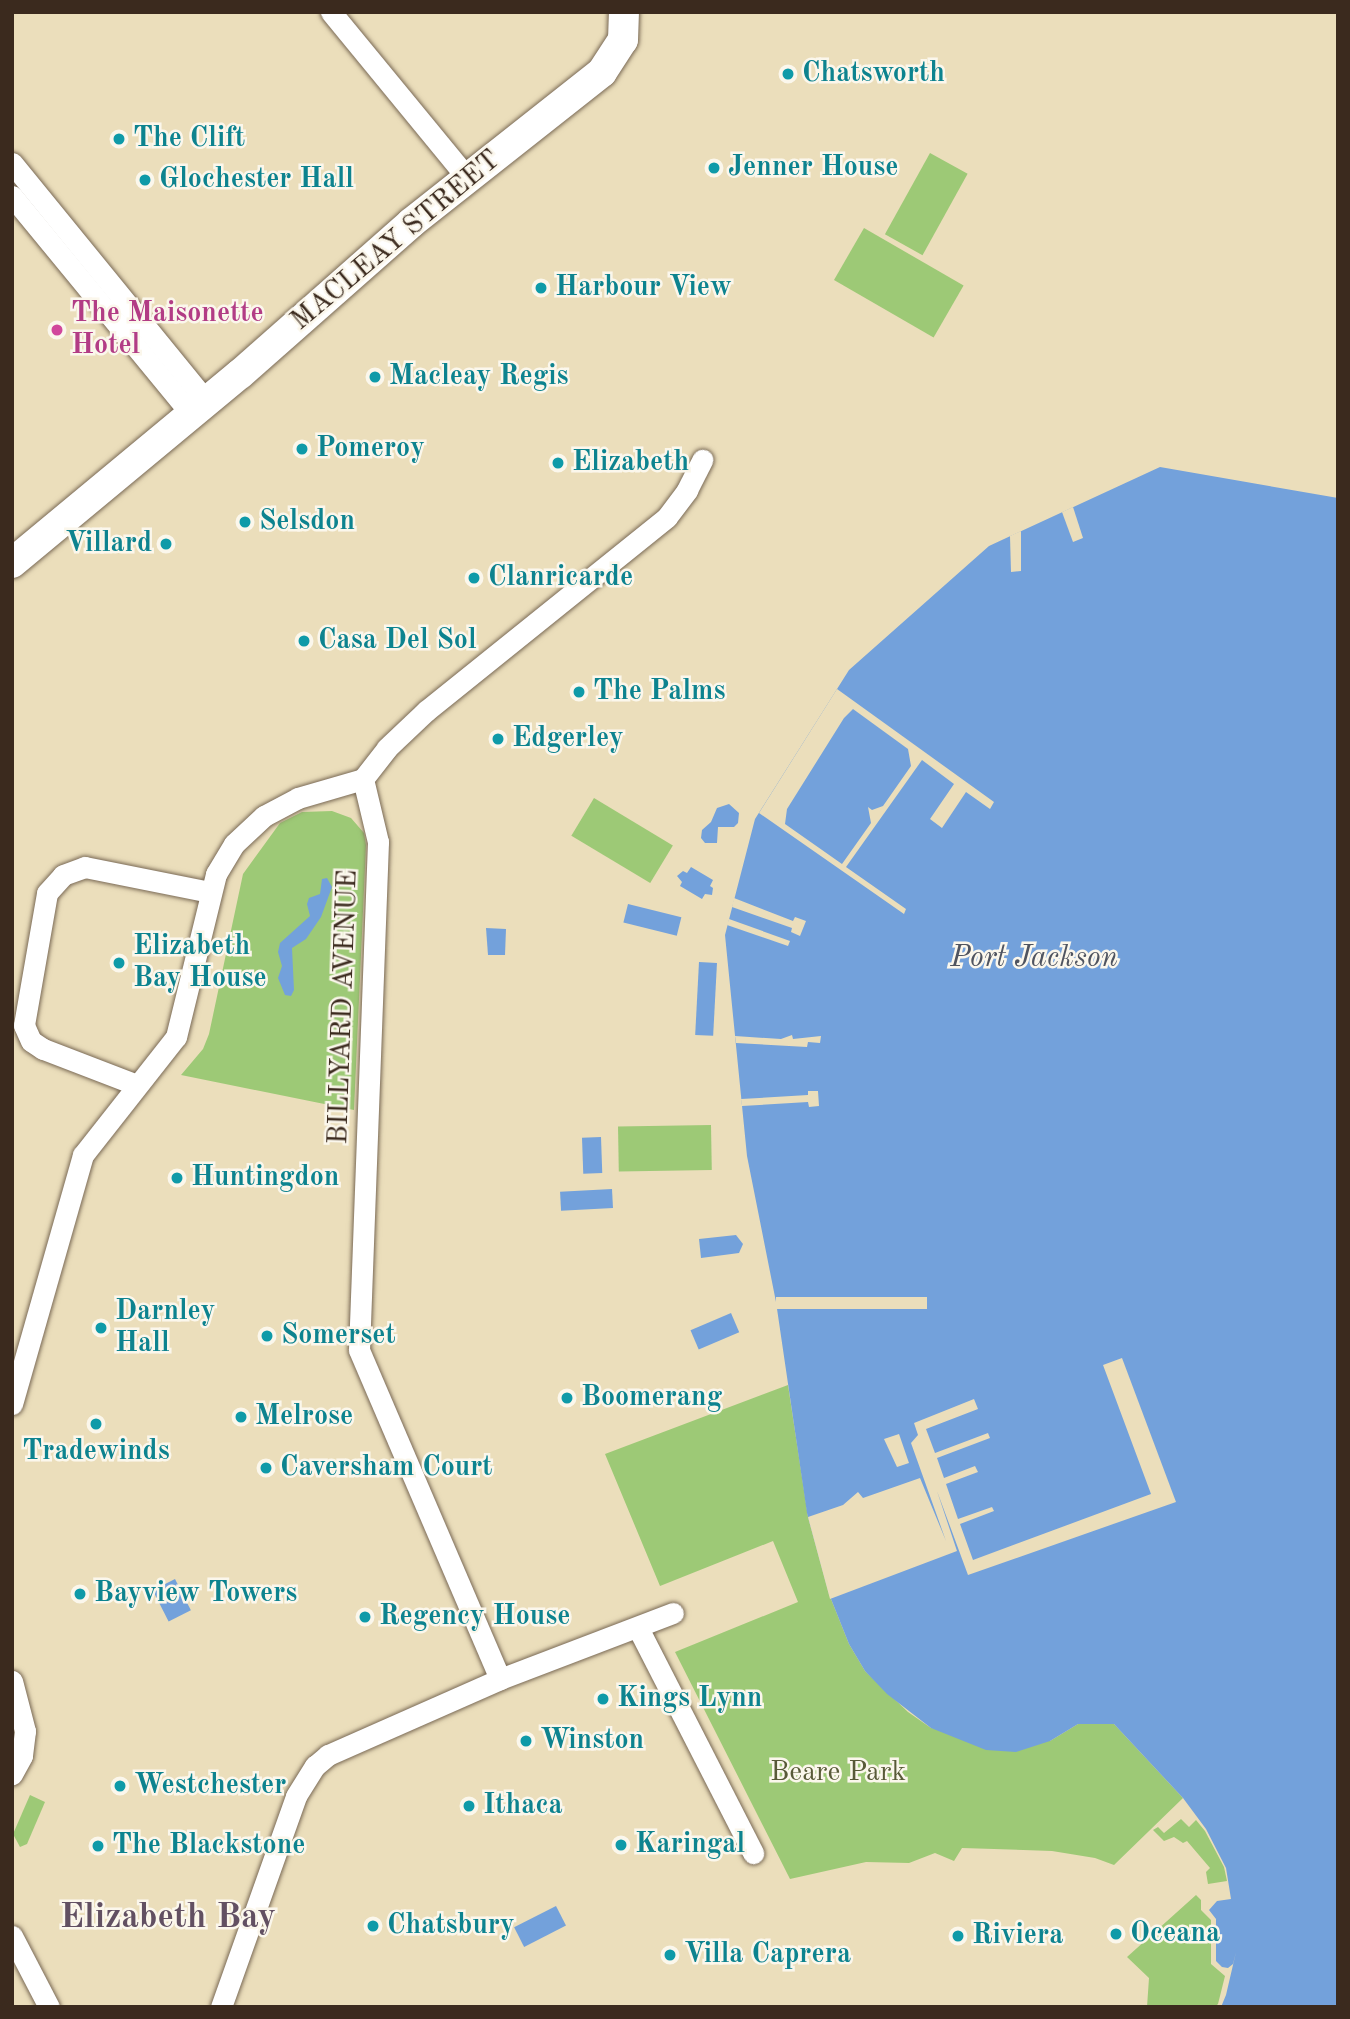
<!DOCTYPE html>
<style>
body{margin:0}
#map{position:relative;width:1350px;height:2019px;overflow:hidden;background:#ebdebb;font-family:"Old Standard TT",serif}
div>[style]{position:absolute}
.green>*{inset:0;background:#9dc976;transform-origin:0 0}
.water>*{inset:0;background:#73a1db;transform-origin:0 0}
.pier>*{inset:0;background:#ebdebb;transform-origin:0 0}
.roads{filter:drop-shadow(0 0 2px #796955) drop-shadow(0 0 2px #796955)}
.street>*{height:21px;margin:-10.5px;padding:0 10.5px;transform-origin:10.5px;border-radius:10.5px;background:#fff}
.secondary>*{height:30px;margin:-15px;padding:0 15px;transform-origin:15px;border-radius:15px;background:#fff}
.dots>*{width:19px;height:19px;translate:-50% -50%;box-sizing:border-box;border:4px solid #fbf7ec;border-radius:50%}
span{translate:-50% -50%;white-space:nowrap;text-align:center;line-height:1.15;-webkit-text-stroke:5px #fbf7ec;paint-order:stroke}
.culture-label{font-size:28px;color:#0d838f;font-weight:700}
.left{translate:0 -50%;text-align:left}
.right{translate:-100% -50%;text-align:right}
.street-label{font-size:28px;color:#3b2a1e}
.hotel-label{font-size:28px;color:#b23c85;font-weight:700}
.park-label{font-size:28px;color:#585a38}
.water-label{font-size:30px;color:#4f5460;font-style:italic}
.district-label{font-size:35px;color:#625062;font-weight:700}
.frame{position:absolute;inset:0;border:14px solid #3b2a1e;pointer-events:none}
</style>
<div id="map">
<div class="green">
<i style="left:930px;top:153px;width:43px;height:93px;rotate:29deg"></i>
<i style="left:864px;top:228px;width:115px;height:60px;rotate:30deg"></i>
<i style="left:594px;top:798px;width:92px;height:44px;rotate:31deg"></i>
<i style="clip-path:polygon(332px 811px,351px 818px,364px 833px,366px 845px,354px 1110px,181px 1075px,203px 1049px,209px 1034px,243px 874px,280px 823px,302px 812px)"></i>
<i style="left:711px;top:1125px;width:45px;height:93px;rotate:89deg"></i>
<i style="clip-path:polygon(788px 1385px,808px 1517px,829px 1594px,849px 1644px,865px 1671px,908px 1712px,931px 1728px,1050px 1741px,1078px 1724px,1114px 1724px,1183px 1798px,1114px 1865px,1095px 1858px,1052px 1851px,962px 1848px,954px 1861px,935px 1853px,909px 1863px,866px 1862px,790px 1879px,675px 1652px,798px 1602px,773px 1541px,660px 1586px,605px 1454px)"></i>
<i style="clip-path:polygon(30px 1795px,45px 1802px,27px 1844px,20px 1847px,13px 1834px)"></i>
<i style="clip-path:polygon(1181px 1819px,1189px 1827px,1196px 1820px,1205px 1831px,1224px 1867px,1227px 1881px,1208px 1884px,1206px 1872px,1210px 1868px,1187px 1841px,1183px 1843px,1174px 1837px,1164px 1841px,1153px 1830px,1158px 1827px,1164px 1833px)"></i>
<i style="clip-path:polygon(1196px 1895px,1201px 1900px,1201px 1910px,1211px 1920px,1211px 1964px,1225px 1976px,1218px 2004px,1215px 2007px,1147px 2007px,1149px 1978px,1127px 1957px)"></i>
</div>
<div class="water">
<i style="clip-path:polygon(1160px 467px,1338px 498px,1338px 2007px,1221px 2007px,1226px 1995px,1236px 1952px,1233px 1964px,1228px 1968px,1222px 1967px,1216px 1961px,1216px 1919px,1209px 1910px,1217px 1901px,1231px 1899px,1226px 1868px,1206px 1829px,1183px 1798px,1114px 1724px,1078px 1724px,1050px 1741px,1016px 1752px,986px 1750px,931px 1728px,887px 1694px,865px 1671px,849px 1644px,829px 1594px,807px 1513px,776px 1302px,747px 1156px,725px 935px,755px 819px,849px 670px,989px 546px)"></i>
<i style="clip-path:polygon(729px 804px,739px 813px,738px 823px,734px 827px,718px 827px,717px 843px,705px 843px,701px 838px,702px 830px,711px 822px,717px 808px)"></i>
<i style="clip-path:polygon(691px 867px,713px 880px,710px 886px,713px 888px,712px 895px,705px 894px,702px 899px,680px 886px,682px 882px,677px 876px,683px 871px,687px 873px)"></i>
<i style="clip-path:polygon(327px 878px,332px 887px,321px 917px,306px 939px,292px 948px,294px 990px,291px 996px,285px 995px,278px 978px,282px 966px,278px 952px,280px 943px,310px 916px,307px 904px,309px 898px,320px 894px,322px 879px)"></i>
<i style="left:628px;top:904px;width:55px;height:19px;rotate:14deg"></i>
<i style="clip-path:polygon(486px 928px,506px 929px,505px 955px,488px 955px)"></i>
<i style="left:699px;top:962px;width:18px;height:73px;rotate:3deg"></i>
<i style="left:601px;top:1137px;width:36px;height:19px;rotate:88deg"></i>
<i style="left:612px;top:1189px;width:19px;height:52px;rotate:87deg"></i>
<i style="clip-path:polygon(736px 1235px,743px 1244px,739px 1253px,701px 1258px,699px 1239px)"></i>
<i style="left:731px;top:1313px;width:21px;height:44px;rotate:67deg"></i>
<i style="left:175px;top:1579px;width:35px;height:25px;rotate:63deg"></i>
<i style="left:556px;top:1906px;width:22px;height:47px;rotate:63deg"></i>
</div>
<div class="pier">
<i style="clip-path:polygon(1073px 507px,1083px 538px,1073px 542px,1062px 512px)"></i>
<i style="clip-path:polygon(1021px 531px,1021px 571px,1011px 572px,1010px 536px)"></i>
<i style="clip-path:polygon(evenodd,837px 689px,994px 802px,990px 809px,966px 792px,942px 828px,930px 819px,954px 784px,922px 760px,846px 867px,906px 909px,904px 914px,759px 813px,837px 689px,853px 709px,908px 749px,911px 766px,883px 806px,872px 810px,868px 807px,871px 823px,842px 864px,785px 824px,787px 809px,844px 718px,853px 709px)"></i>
<i style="clip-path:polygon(734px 898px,793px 921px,795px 917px,806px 921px,800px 936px,791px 932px,792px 928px,732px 907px)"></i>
<i style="clip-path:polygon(729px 919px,790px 941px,788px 946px,727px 925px)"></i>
<i style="clip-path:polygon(792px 1035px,793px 1039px,821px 1036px,820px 1043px,808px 1042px,807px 1047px,736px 1043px,735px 1036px,781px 1039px)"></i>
<i style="clip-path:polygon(808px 1091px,818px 1091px,819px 1106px,809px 1107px,808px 1102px,742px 1106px,741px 1099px,808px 1095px)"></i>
<i style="left:927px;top:1297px;width:12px;height:151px;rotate:90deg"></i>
<i style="clip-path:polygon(1122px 1358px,1176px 1502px,968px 1575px,937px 1491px,957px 1551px,830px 1599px,808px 1517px,843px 1505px,858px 1492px,863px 1498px,920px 1478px,946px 1541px,911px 1443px,918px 1435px,914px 1423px,974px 1399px,978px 1409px,926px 1429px,935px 1453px,988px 1433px,990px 1438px,937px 1458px,944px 1478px,975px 1466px,978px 1472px,946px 1484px,958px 1519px,992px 1507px,994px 1511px,960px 1524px,973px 1560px,1151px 1494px,1103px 1365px)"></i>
<i style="clip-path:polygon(899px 1434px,909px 1463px,897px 1467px,884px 1439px)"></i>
</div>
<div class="roads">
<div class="street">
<i style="left:331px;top:12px;width:216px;rotate:50.6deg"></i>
<i style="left:12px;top:163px;width:308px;rotate:50.8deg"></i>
<i style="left:12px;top:196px;width:282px;rotate:50.6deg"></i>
<i style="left:363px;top:779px;width:65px;rotate:76.6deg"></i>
<i style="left:378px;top:842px;width:508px;rotate:92.14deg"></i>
<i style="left:359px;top:1350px;width:358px;rotate:66.8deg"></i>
<i style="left:363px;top:779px;width:39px;rotate:-52deg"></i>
<i style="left:387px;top:748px;width:54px;rotate:-43.5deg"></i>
<i style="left:426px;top:711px;width:309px;rotate:-38.8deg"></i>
<i style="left:667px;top:517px;width:34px;rotate:-53deg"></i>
<i style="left:687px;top:490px;width:34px;rotate:-63deg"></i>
<i style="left:137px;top:1085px;width:101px;rotate:-159deg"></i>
<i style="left:43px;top:1049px;width:14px;rotate:-146deg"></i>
<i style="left:31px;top:1041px;width:17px;rotate:-114deg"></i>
<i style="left:24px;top:1025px;width:134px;rotate:-80.1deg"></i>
<i style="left:47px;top:893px;width:24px;rotate:-48deg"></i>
<i style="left:63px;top:875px;width:23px;rotate:-20deg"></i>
<i style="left:85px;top:867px;width:127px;rotate:11.3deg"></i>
<i style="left:12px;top:1404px;width:259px;rotate:-74.1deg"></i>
<i style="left:83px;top:1155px;width:150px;rotate:-51.8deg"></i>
<i style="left:176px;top:1037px;width:168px;rotate:-76.2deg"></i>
<i style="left:216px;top:874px;width:35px;rotate:-59deg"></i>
<i style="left:234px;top:844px;width:41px;rotate:-43deg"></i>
<i style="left:264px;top:816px;width:38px;rotate:-28deg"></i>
<i style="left:298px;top:798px;width:68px;rotate:-16.3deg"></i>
<i style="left:638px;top:1628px;width:253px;rotate:62.9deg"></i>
<i style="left:12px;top:1681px;width:52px;rotate:75.4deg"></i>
<i style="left:25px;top:1731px;width:25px;rotate:97deg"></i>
<i style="left:22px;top:1756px;width:21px;rotate:119deg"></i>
<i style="left:12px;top:1936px;width:80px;rotate:62.5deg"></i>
<i style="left:221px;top:2007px;width:224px;rotate:-70.4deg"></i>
<i style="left:296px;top:1796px;width:36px;rotate:-58deg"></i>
<i style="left:315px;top:1766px;width:17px;rotate:-40deg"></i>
<i style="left:328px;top:1755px;width:188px;rotate:-23.8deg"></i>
<i style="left:500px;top:1679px;width:185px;rotate:-20.9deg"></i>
</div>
<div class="secondary">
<i style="left:12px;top:563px;width:296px;rotate:-39.7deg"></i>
<i style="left:240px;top:374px;width:228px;rotate:-41.4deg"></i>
<i style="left:411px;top:223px;width:243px;rotate:-38.3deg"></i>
<i style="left:602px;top:72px;width:38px;rotate:-57deg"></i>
<i style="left:623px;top:40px;width:28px;rotate:-88deg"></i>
</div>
</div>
<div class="dots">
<i style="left:788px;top:74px;background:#0f9aa8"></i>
<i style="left:119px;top:139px;background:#0f9aa8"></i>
<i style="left:714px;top:168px;background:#0f9aa8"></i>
<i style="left:145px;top:180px;background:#0f9aa8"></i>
<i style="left:541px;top:288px;background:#0f9aa8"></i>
<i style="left:57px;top:330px;background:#d1479c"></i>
<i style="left:375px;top:377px;background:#0f9aa8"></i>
<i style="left:302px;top:449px;background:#0f9aa8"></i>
<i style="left:558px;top:463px;background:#0f9aa8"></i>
<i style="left:245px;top:522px;background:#0f9aa8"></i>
<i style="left:166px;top:544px;background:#0f9aa8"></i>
<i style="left:474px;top:578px;background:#0f9aa8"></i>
<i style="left:304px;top:641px;background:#0f9aa8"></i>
<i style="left:579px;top:692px;background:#0f9aa8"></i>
<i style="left:498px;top:739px;background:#0f9aa8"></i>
<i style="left:119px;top:963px;background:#0f9aa8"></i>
<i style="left:177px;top:1178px;background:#0f9aa8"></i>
<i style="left:101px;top:1328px;background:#0f9aa8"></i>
<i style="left:267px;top:1336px;background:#0f9aa8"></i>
<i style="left:567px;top:1398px;background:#0f9aa8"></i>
<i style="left:241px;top:1417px;background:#0f9aa8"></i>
<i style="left:96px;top:1424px;background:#0f9aa8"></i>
<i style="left:266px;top:1468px;background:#0f9aa8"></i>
<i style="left:80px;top:1594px;background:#0f9aa8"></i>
<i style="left:365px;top:1617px;background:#0f9aa8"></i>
<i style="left:603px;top:1699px;background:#0f9aa8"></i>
<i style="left:526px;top:1741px;background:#0f9aa8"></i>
<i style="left:120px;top:1786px;background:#0f9aa8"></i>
<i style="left:469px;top:1806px;background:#0f9aa8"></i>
<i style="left:621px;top:1845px;background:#0f9aa8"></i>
<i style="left:98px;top:1846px;background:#0f9aa8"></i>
<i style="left:373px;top:1926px;background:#0f9aa8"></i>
<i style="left:1116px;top:1934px;background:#0f9aa8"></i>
<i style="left:958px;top:1936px;background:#0f9aa8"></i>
<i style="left:670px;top:1955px;background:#0f9aa8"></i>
</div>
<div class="culture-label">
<span class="left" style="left:802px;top:74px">Chatsworth</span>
<span class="left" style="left:133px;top:139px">The Clift</span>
<span class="left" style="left:728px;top:168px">Jenner House</span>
<span class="left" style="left:159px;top:180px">Glochester Hall</span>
<span class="left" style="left:555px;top:288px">Harbour View</span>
<span class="left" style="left:389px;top:377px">Macleay Regis</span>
<span class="left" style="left:316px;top:449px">Pomeroy</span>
<span class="left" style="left:572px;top:463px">Elizabeth</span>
<span class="left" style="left:259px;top:522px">Selsdon</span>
<span class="right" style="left:152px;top:544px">Villard</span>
<span class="left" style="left:488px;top:578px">Clanricarde</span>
<span class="left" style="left:318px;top:641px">Casa Del Sol</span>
<span class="left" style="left:593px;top:692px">The Palms</span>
<span class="left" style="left:512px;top:739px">Edgerley</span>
<span class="left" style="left:133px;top:963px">Elizabeth<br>Bay House</span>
<span class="left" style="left:191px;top:1178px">Huntingdon</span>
<span class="left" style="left:115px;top:1328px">Darnley<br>Hall</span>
<span class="left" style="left:281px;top:1336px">Somerset</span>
<span class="left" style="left:581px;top:1398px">Boomerang</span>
<span class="left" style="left:255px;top:1417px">Melrose</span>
<span style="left:96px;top:1452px">Tradewinds</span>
<span class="left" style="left:280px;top:1468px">Caversham Court</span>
<span class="left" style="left:94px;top:1594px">Bayview Towers</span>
<span class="left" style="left:379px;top:1617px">Regency House</span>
<span class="left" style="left:617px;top:1699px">Kings Lynn</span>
<span class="left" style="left:540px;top:1741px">Winston</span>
<span class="left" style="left:134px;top:1786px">Westchester</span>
<span class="left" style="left:483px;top:1806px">Ithaca</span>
<span class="left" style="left:635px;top:1845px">Karingal</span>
<span class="left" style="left:112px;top:1846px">The Blackstone</span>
<span class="left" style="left:387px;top:1926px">Chatsbury</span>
<span class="left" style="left:1130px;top:1934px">Oceana</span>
<span class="left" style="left:972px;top:1936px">Riviera</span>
<span class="left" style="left:684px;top:1955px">Villa Caprera</span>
</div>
<div class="street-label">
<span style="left:396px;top:241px;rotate:-40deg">MACLEAY STREET</span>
<span style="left:344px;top:1007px;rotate:-88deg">BILLYARD AVENUE</span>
</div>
<div class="hotel-label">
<span class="left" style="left:71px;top:330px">The Maisonette<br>Hotel</span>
</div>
<div class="park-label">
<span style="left:838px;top:1773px">Beare Park</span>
</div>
<div class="water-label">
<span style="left:1034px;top:958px">Port Jackson</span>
</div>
<div class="district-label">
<span style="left:168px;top:1918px">Elizabeth Bay</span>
</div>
<div class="frame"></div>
</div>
